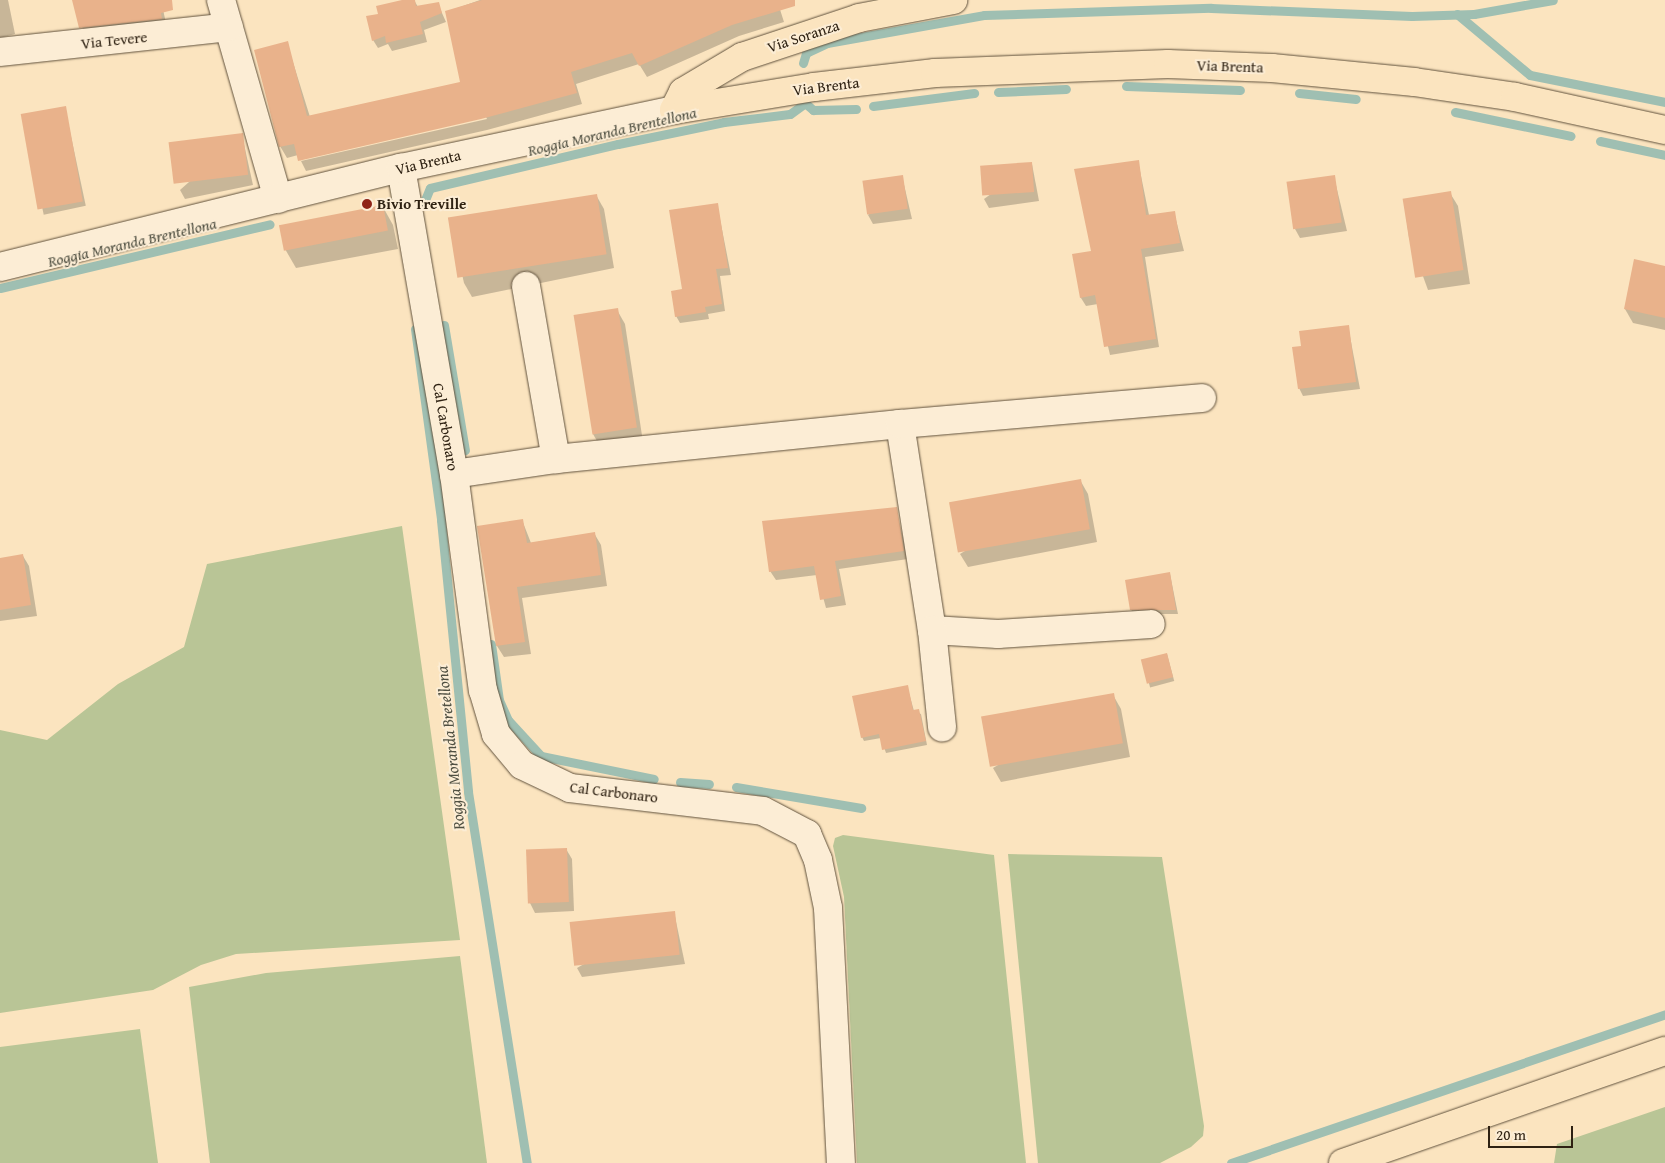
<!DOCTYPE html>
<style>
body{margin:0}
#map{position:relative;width:1665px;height:1163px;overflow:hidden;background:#fbe4bf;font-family:"Gentium Book Plus",serif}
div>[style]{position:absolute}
.green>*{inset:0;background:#b9c596}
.shadow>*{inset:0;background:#0003;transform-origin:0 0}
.stream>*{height:9px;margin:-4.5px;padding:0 4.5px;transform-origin:4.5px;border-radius:4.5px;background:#9fbfb2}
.building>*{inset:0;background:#e9b28b;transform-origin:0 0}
.roads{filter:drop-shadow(0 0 1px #61523d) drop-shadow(0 0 1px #61523d)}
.minor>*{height:28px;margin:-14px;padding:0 14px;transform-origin:14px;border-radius:14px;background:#fcedd5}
.major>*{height:28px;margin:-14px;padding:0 14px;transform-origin:14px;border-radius:14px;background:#fbe4bf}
.dots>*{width:14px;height:14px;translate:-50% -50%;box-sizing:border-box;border:2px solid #fcedd5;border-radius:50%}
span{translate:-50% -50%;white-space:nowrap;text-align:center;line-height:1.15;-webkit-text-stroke:4px #fcedd5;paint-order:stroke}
.street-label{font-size:15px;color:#2e2112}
.poi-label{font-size:15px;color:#2e2112;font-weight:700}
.left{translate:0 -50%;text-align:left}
.water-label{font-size:16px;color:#505042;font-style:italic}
.scale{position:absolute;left:1488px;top:1126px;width:85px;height:22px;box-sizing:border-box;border:2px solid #2e2112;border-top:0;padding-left:6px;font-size:15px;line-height:18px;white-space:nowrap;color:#2e2112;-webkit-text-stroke:4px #fcedd5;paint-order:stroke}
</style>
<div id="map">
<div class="green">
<i style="clip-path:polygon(402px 526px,460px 940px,236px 954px,201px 965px,153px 990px,0 1013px,0 730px,47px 740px,118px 684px,184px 647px,207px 564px)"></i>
<i style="clip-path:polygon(843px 835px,994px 855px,1026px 1163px,857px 1163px,844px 897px,833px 846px,835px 838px)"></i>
<i style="clip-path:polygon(1008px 854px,1162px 857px,1204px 1126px,1203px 1136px,1191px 1147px,1160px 1163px,1038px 1163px)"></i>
<i style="clip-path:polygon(460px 956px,487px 1163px,210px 1163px,189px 987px,266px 973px)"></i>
<i style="clip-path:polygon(140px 1029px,158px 1163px,0 1163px,0 1047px)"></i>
<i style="clip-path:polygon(1665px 1107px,1665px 1163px,1554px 1163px,1557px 1144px)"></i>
</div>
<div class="shadow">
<i style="clip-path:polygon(0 0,8px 0,15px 34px,0 38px)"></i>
<i style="clip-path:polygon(74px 0,161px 0,167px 28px,85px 36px)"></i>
<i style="clip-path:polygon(408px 0,414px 0,418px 7px,438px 4px,446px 22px,424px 30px,427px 42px,392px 51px,388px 44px,378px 48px,373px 40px,380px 15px)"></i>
<i style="clip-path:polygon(evenodd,480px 0,777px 0,784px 22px,739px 36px,647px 77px,639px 64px,576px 84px,582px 104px,487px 130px,306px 171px,298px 155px,287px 158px,280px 146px,287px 43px,310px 117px,462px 83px,446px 12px,480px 0,486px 117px,487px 119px,301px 161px,301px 159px,486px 117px)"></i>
<i style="left:65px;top:108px;width:100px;height:43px;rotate:78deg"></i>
<i style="clip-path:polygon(242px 135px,253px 185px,185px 199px,180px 190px)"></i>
<i style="clip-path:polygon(1138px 161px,1149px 215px,1174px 212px,1184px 251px,1145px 257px,1159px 347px,1110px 355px,1098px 304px,1086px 306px,1081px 298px,1092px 252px)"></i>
<i style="clip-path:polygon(1032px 164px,1039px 201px,989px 208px,984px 199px)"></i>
<i style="clip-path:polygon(902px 176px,912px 219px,873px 224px,868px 215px)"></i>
<i style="clip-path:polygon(1334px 177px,1347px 231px,1300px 238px,1295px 229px)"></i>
<i style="clip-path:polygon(1450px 193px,1458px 206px,1470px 284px,1428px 290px,1409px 238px,1404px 200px)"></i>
<i style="clip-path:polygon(596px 195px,604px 209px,614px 268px,472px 297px,464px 283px,451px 226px)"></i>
<i style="clip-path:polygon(717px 204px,731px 275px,720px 276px,725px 311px,708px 314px,709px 319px,680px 323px,676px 316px,683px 290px)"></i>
<i style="clip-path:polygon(383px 207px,393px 225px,398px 249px,296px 268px,285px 249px)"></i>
<i style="clip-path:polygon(1635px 260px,1665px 267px,1665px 330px,1633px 323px,1625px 309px)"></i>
<i style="clip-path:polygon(617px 310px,625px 324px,643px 442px,601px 448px,593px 434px)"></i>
<i style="clip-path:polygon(1348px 326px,1360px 389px,1303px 396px,1299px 388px,1302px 347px)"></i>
<i style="clip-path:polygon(1080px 480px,1088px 494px,1097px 542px,968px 567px,960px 554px)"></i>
<i style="clip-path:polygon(896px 508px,908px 559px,839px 569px,846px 605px,826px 608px,817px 575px,776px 580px,770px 571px)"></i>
<i style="clip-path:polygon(522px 520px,531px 543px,594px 533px,601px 545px,607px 586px,522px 598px,531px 654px,504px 657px,497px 646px,479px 527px)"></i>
<i style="clip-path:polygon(23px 556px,29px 566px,37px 616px,0 621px,0 559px)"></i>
<i style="clip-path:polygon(1170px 574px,1178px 614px,1133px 614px,1131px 609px)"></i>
<i style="left:1167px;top:654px;width:28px;height:25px;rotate:75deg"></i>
<i style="clip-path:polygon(907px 686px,914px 711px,921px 714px,927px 745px,886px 753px,881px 738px,864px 741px,862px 737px)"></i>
<i style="clip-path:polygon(1113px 695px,1121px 709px,1130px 757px,1001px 782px,993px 768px)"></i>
<i style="clip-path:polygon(566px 849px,572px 859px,574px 911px,535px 913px,530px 903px)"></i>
<i style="clip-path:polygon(674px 912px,685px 964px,582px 977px,577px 968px)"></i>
</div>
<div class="stream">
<i style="left:1457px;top:14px;width:95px;rotate:39.9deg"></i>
<i style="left:1530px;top:75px;width:138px;rotate:11.3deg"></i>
<i style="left:803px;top:63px;width:10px;rotate:-73deg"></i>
<i style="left:806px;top:53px;width:23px;rotate:-25deg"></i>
<i style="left:827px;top:43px;width:159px;rotate:-10.1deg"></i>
<i style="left:984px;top:15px;width:227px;rotate:-1.8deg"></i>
<i style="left:1211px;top:8px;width:201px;rotate:2.3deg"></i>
<i style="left:1412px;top:16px;width:62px;rotate:-1.8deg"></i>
<i style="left:1474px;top:14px;width:80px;rotate:-10deg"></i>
<i style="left:1126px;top:86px;width:114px;rotate:2deg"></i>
<i style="left:998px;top:92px;width:68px;rotate:-2.5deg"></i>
<i style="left:1299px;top:93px;width:57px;rotate:6deg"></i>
<i style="left:873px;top:106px;width:102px;rotate:-7.3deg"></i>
<i style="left:1455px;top:112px;width:118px;rotate:11.7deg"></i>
<i style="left:1600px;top:141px;width:66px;rotate:12.2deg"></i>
<i style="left:423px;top:205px;width:18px;rotate:-68deg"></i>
<i style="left:430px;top:188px;width:193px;rotate:-13.2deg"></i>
<i style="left:618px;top:144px;width:108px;rotate:-11.7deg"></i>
<i style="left:724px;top:122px;width:66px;rotate:-6.9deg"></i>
<i style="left:790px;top:114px;width:19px;rotate:-36deg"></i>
<i style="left:805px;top:103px;width:11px;rotate:41deg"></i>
<i style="left:813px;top:110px;width:43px;rotate:-1.3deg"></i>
<i style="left:0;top:288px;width:277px;rotate:-13.3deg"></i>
<i style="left:444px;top:325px;width:127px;rotate:80.5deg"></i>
<i style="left:415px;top:329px;width:193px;rotate:82.2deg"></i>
<i style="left:441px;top:520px;width:273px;rotate:84.3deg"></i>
<i style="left:468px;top:792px;width:376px;rotate:81deg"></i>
<i style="left:491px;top:644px;width:57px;rotate:81.9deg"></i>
<i style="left:499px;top:700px;width:22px;rotate:66deg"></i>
<i style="left:508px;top:720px;width:49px;rotate:47.5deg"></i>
<i style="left:541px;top:756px;width:115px;rotate:11.5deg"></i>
<i style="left:680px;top:782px;width:29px;rotate:4deg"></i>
<i style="left:736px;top:787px;width:127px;rotate:9.5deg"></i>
<i style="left:1231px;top:1163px;width:459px;rotate:-18.9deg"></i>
</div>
<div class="building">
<i style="clip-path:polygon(72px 0,172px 0,173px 10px,161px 13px,162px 19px,79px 28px)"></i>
<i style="clip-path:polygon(402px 0,415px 0,416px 6px,439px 2px,442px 13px,420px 22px,423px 34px,386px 43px,385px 36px,372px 41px,366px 16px,378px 14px,376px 6px)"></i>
<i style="clip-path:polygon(482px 0,795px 0,795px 6px,732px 25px,639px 66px,632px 53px,571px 72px,577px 93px,481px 119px,298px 161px,294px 144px,279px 147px,254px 50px,288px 41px,307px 116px,460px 82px,445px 11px)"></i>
<i style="left:66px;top:106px;width:97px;height:46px;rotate:80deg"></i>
<i style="left:243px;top:133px;width:42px;height:75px;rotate:83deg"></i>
<i style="clip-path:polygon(1139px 160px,1146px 215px,1175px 211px,1180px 243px,1141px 249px,1156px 339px,1104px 347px,1095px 295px,1080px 298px,1072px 254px,1091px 251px,1074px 169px)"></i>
<i style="left:1032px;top:162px;width:30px;height:52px;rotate:86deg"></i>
<i style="left:903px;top:175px;width:34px;height:41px;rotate:82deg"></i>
<i style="left:1335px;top:175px;width:48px;height:49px;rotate:82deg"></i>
<i style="left:1451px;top:191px;width:80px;height:49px;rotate:81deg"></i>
<i style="left:597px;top:194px;width:61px;height:151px;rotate:81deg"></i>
<i style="clip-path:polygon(718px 203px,728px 268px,716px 269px,722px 304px,705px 307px,706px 312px,675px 317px,671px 291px,682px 289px,669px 210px)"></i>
<i style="left:383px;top:205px;width:26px;height:106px;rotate:79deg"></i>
<i style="clip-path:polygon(1634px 259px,1665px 266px,1665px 318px,1624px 309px)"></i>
<i style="left:618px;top:308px;width:121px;height:45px;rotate:81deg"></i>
<i style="clip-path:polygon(1349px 325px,1356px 382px,1298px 389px,1292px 347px,1301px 346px,1299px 331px)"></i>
<i style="left:1081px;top:479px;width:51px;height:134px;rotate:80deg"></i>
<i style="clip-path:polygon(897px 507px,904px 551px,835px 561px,841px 596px,820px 600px,814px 566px,769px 572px,762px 521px)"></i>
<i style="clip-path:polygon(523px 519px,527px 543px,595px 532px,601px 575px,517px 587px,525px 642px,496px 646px,477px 526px)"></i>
<i style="clip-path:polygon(23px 554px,31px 605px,0 610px,0 558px)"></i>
<i style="clip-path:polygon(1170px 572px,1176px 610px,1130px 610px,1125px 580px)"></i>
<i style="left:1167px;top:653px;width:25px;height:27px;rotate:76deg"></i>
<i style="clip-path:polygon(908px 685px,913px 710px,919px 709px,926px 741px,882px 750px,879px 734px,861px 738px,852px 696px)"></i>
<i style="left:1114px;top:693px;width:51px;height:135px;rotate:80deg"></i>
<i style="left:567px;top:848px;width:54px;height:41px;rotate:88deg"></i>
<i style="left:675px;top:911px;width:44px;height:106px;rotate:84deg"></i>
</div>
<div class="roads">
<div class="minor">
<i style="left:221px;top:0;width:207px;rotate:74deg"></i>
<i style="left:0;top:52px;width:230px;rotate:-6.2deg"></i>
<i style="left:401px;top:168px;width:311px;rotate:80.2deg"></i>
<i style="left:454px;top:474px;width:218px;rotate:82.4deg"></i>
<i style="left:483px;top:690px;width:46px;rotate:73.5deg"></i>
<i style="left:496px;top:734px;width:40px;rotate:50deg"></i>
<i style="left:522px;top:765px;width:53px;rotate:25.6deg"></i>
<i style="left:570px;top:788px;width:194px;rotate:6.8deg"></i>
<i style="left:763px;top:811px;width:50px;rotate:27.6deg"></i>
<i style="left:807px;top:834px;width:28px;rotate:67deg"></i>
<i style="left:818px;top:860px;width:49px;rotate:78.2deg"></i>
<i style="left:828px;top:908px;width:255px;rotate:87.1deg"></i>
<i style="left:0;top:267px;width:413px;rotate:-13.9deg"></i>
<i style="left:401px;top:168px;width:279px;rotate:-12deg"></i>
<i style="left:526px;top:286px;width:176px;rotate:80.2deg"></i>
<i style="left:900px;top:424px;width:208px;rotate:81.2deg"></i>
<i style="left:932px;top:630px;width:66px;rotate:3.5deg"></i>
<i style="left:998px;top:634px;width:153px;rotate:-3.7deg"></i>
<i style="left:454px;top:474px;width:103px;rotate:-8.4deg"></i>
<i style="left:556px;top:459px;width:346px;rotate:-5.8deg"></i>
<i style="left:900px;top:424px;width:303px;rotate:-4.9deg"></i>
<i style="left:932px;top:630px;width:98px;rotate:84.1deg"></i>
</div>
<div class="major">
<i style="left:674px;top:110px;width:142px;rotate:-9.3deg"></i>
<i style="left:814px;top:87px;width:122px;rotate:-6.6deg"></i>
<i style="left:935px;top:73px;width:233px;rotate:-2.2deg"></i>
<i style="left:1168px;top:64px;width:104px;rotate:2.2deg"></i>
<i style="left:1272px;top:68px;width:143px;rotate:5.6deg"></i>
<i style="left:1414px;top:82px;width:102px;rotate:8.4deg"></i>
<i style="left:1515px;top:97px;width:154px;rotate:12.4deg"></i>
<i style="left:674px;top:110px;width:20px;rotate:-63deg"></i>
<i style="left:683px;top:92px;width:69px;rotate:-30.7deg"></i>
<i style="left:742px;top:57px;width:123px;rotate:-18.4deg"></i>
<i style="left:859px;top:18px;width:96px;rotate:-10.8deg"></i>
<i style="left:1343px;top:1163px;width:341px;rotate:-19.2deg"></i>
</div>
</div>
<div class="dots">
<i style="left:367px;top:204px;background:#8f2418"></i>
</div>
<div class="street-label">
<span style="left:803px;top:36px;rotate:-18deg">Via Soranza</span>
<span style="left:114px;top:40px;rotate:-6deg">Via Tevere</span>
<span style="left:1230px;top:66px;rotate:2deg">Via Brenta</span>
<span style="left:826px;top:86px;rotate:-7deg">Via Brenta</span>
<span style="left:428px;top:162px;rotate:-13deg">Via Brenta</span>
<span style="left:446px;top:427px;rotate:80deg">Cal Carbonaro</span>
<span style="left:614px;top:792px;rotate:7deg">Cal Carbonaro</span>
</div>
<div class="poi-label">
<span class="left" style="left:377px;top:204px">Bivio Treville</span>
</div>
<div class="water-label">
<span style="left:612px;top:131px;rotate:-13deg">Roggia Moranda Brentellona</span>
<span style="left:132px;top:242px;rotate:-13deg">Roggia Moranda Brentellona</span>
<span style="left:450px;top:748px;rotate:-96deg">Roggia Moranda Bretellona</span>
</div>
<div class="scale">20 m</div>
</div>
